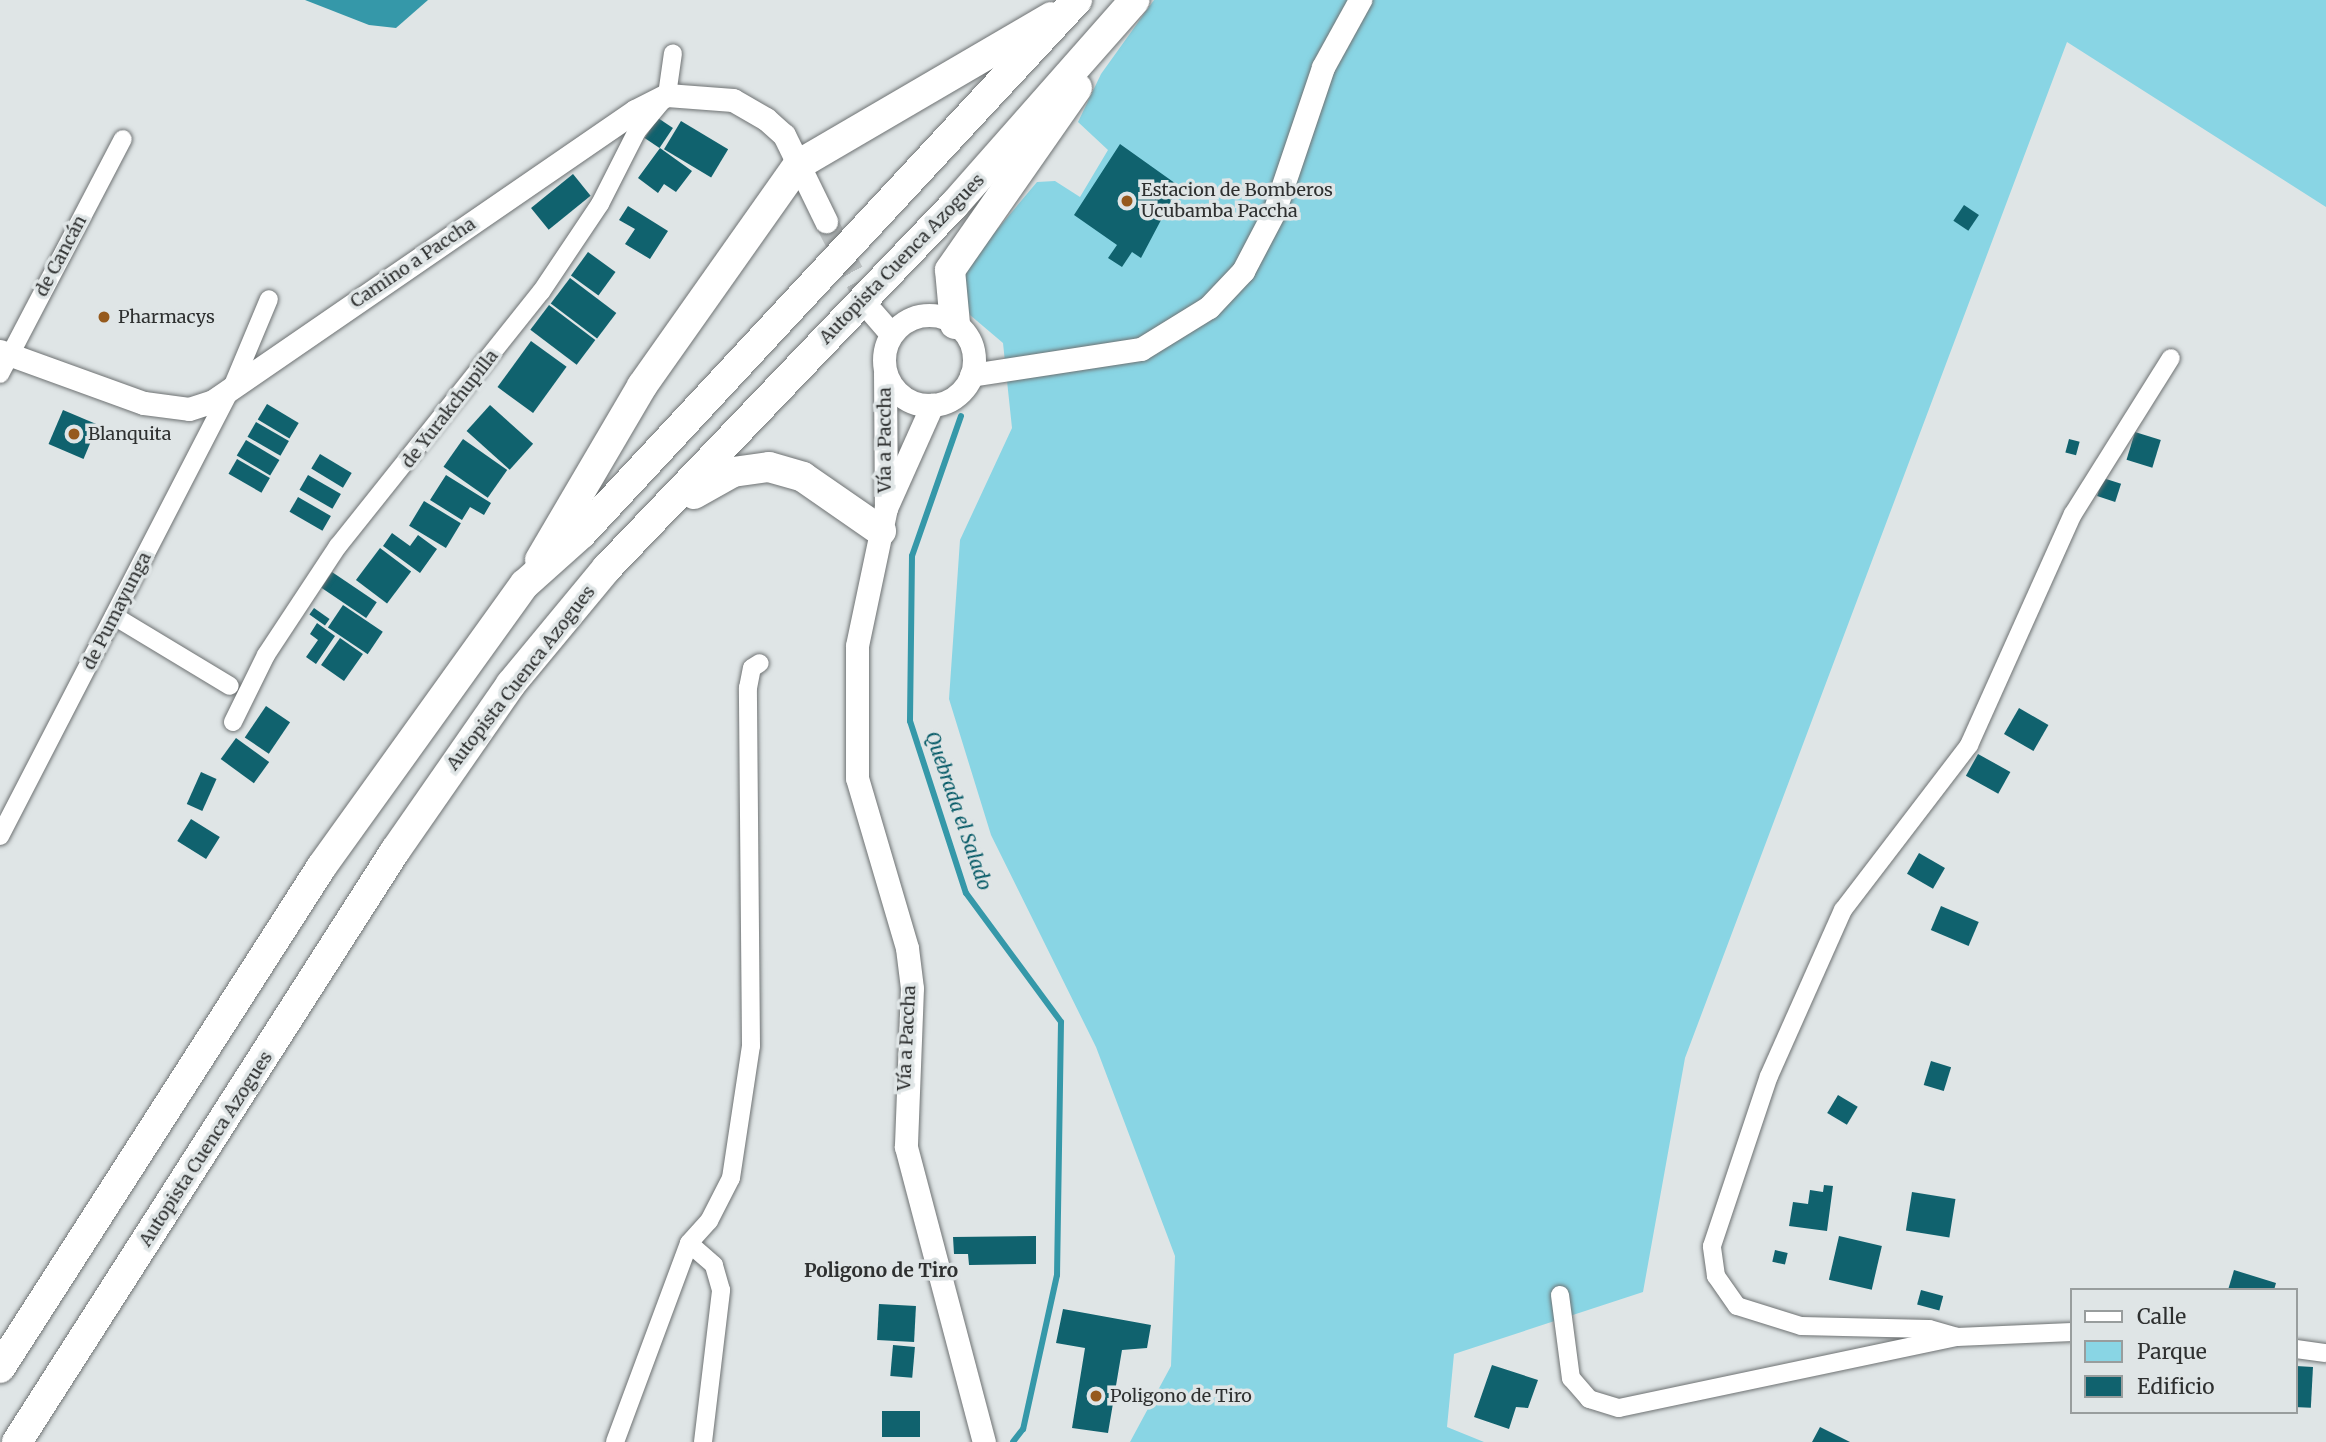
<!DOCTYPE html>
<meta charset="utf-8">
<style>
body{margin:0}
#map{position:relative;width:2326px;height:1442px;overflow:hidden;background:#dfe5e6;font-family:Merriweather,serif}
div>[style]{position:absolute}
.green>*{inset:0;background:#89d5e4}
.water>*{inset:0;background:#3598a9}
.stream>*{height:6px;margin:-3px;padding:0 3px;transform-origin:3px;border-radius:3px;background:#3598a9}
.building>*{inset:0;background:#10626e;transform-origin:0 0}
.secondary-tunnel>*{height:23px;margin-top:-11.5px;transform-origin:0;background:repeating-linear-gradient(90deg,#bcc1c2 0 23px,transparent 0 34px)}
.roads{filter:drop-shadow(0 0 2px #6e7273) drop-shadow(0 0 2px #6e7273)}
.street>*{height:18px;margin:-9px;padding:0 9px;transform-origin:9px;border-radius:9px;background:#fff}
.secondary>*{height:23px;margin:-11.5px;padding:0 11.5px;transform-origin:11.5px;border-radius:11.5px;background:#fff}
.secondary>.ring{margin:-11.5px;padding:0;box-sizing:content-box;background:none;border:23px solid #fff;border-radius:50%}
.highway>*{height:30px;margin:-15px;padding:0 15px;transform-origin:15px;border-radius:15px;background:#fff}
.dots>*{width:19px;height:19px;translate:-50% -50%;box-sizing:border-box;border:4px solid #dfe5e6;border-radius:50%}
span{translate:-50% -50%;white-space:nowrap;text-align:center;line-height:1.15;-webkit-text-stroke:7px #dfe5e6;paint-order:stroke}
.poi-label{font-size:18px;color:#2e3030}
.left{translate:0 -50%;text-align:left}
.street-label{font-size:18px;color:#2e3030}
.water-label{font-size:19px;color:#005764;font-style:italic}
.neighbourhood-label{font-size:19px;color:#2e3030;font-weight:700}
.legend{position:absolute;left:2070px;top:1288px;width:228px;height:126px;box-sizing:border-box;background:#dfe5e6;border:2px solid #989d9d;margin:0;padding:9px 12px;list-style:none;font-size:21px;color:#2e3030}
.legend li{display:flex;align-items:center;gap:14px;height:35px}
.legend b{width:35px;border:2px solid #989d9d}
</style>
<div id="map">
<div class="green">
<i style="clip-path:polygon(1154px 0,2326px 0,2326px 207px,2067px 42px,1685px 1058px,1643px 1292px,1454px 1354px,1447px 1427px,1484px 1442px,1130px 1442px,1171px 1366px,1175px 1256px,1096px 1047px,991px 835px,949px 699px,960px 540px,1012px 428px,1003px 343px,970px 315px,962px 282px,975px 256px,1037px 182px,1055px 181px,1080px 197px,1108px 150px,1078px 122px,1101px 74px)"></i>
</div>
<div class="water">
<i style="clip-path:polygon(305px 0,428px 0,396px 28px,369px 25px)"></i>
</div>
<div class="stream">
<i style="left:961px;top:416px;width:148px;rotate:109.3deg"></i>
<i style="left:912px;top:556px;width:165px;rotate:90.7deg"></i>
<i style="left:910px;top:721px;width:181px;rotate:72deg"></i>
<i style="left:966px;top:893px;width:160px;rotate:53.6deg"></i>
<i style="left:1061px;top:1022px;width:253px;rotate:90.9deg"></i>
<i style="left:1057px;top:1275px;width:158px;rotate:102.4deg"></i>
<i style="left:1023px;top:1429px;width:16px;rotate:128deg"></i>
</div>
<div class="building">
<i style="left:658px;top:118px;width:18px;height:24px;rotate:34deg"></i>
<i style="left:681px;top:121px;width:55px;height:33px;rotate:31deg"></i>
<i style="clip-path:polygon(1120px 144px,1179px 186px,1141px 258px,1132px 252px,1122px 267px,1108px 258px,1117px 245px,1074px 215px)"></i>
<i style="clip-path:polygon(660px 148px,692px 171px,676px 192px,664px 184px,658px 193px,638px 178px)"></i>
<i style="left:573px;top:174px;width:28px;height:54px;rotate:51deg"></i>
<i style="left:1964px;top:205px;width:18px;height:19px;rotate:34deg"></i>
<i style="clip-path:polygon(628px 206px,668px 231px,650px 259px,625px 244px,635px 229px,619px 220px)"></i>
<i style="left:588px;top:252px;width:34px;height:29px;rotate:36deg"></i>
<i style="left:570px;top:278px;width:58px;height:32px;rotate:37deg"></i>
<i style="left:549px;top:305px;width:58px;height:31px;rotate:37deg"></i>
<i style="left:531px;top:341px;width:44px;height:57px;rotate:36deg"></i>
<i style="left:267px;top:404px;width:37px;height:18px;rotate:31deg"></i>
<i style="left:490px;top:405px;width:58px;height:35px;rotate:42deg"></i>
<i style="left:63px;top:410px;width:38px;height:37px;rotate:23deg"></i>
<i style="left:256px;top:422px;width:38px;height:17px;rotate:30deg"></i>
<i style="left:2135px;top:432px;width:27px;height:29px;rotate:17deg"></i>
<i style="left:463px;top:439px;width:54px;height:34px;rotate:35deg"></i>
<i style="left:2069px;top:439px;width:11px;height:14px;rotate:15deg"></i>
<i style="left:246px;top:440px;width:39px;height:18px;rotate:31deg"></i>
<i style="left:320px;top:454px;width:37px;height:17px;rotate:31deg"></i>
<i style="left:237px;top:459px;width:38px;height:17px;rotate:30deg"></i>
<i style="left:308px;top:475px;width:38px;height:17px;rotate:30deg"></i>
<i style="clip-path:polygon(446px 475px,491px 503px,484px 515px,470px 507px,462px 520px,430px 500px)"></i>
<i style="left:2103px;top:478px;width:19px;height:19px;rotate:18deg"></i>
<i style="left:298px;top:497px;width:38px;height:17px;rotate:30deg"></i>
<i style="left:424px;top:501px;width:43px;height:29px;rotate:31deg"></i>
<i style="clip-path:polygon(392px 533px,410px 546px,418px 535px,437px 549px,420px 573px,383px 546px)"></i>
<i style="left:380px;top:548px;width:39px;height:40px;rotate:37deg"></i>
<i style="left:332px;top:572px;width:54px;height:19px;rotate:34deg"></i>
<i style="left:343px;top:605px;width:48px;height:27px;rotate:34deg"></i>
<i style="left:314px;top:608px;width:19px;height:8px;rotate:35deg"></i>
<i style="clip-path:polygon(317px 623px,335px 636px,316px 664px,306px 657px,318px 640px,310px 634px)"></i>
<i style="left:340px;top:638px;width:28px;height:33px;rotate:35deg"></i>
<i style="left:266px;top:706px;width:29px;height:38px;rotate:34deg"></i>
<i style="left:2019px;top:708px;width:34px;height:30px;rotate:30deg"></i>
<i style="left:236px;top:738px;width:41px;height:26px;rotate:36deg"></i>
<i style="left:1978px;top:754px;width:37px;height:25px;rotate:29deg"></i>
<i style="left:201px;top:772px;width:17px;height:35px;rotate:24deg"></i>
<i style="left:191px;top:819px;width:34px;height:26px;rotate:32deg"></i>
<i style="left:1919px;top:853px;width:30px;height:24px;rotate:30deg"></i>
<i style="left:1941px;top:906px;width:41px;height:26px;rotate:23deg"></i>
<i style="left:1931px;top:1061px;width:21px;height:25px;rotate:17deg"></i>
<i style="left:1838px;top:1095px;width:23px;height:21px;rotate:31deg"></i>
<i style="clip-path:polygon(1824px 1185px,1833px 1186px,1827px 1231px,1789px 1226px,1793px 1202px,1808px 1204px,1810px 1190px,1823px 1192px)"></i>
<i style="left:1912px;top:1192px;width:44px;height:39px;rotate:9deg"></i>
<i style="clip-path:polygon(1036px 1236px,1036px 1264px,969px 1265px,968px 1254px,954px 1254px,953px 1237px)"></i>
<i style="left:1839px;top:1236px;width:44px;height:45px;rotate:13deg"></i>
<i style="left:1775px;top:1250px;width:13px;height:12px;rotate:13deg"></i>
<i style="clip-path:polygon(2234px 1270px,2276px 1283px,2274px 1290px,2228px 1290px)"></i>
<i style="left:1921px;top:1290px;width:23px;height:15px;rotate:15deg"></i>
<i style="left:879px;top:1304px;width:37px;height:36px;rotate:3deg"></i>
<i style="clip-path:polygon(1063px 1309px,1151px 1325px,1147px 1348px,1122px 1350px,1108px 1433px,1072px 1428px,1085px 1348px,1056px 1343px)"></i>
<i style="left:893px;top:1345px;width:22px;height:31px;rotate:5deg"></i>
<i style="clip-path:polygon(1492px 1365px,1538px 1380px,1528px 1408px,1516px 1407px,1509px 1429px,1474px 1417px)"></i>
<i style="left:2296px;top:1366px;width:17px;height:41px;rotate:3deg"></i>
<i style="left:920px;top:1411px;width:26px;height:38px;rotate:90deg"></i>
<i style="clip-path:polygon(1820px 1427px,1850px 1442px,1812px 1442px)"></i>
</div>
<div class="secondary-tunnel">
<i style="left:826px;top:221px;width:102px;rotate:62.7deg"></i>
</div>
<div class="roads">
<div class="street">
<i style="left:0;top:374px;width:265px;rotate:-62.4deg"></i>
<i style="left:114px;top:616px;width:135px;rotate:31.1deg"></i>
<i style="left:233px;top:722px;width:75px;rotate:-63.8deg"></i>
<i style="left:266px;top:655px;width:131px;rotate:-56.6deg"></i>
<i style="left:338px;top:546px;width:325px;rotate:-51.4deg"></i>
<i style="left:541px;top:292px;width:106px;rotate:-56.2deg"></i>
<i style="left:600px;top:204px;width:82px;rotate:-63.1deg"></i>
<i style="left:637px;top:131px;width:47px;rotate:-50.2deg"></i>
<i style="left:667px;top:95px;width:42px;rotate:-81.9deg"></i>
<i style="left:0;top:836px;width:508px;rotate:-62.68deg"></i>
<i style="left:233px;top:385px;width:93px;rotate:-67.3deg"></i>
<i style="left:1560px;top:1295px;width:84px;rotate:82.5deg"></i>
<i style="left:1571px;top:1378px;width:28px;rotate:49deg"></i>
<i style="left:1589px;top:1399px;width:31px;rotate:17deg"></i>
<i style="left:1619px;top:1408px;width:345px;rotate:-11.9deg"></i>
<i style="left:1957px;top:1337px;width:115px;rotate:-2.5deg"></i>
<i style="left:1957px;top:1337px;width:29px;rotate:-164deg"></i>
<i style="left:1929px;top:1329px;width:128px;rotate:-178.7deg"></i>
<i style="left:1801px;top:1326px;width:67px;rotate:-162.6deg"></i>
<i style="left:1737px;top:1306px;width:37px;rotate:-125deg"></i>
<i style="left:1716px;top:1276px;width:30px;rotate:-98deg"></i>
<i style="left:1712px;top:1246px;width:179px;rotate:-71.5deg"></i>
<i style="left:1769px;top:1076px;width:182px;rotate:-66deg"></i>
<i style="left:1843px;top:910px;width:208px;rotate:-52.6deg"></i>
<i style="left:1969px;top:745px;width:253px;rotate:-65.8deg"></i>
<i style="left:2073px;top:514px;width:184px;rotate:-57.9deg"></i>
<i style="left:2296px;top:1349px;width:30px;rotate:8deg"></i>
<i style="left:615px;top:1442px;width:212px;rotate:-69.6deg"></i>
<i style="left:703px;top:1442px;width:153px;rotate:-83.2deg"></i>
<i style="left:721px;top:1290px;width:26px;rotate:-106deg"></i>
<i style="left:714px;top:1265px;width:33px;rotate:-139deg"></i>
<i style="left:689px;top:1243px;width:30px;rotate:-48deg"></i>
<i style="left:709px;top:1221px;width:48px;rotate:-62.9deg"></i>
<i style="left:731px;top:1178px;width:134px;rotate:-81.4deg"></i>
<i style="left:751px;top:1046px;width:358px;rotate:-90.5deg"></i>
<i style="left:748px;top:688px;width:20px;rotate:-79deg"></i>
<i style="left:752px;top:668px;width:9px;rotate:-32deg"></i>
</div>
<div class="secondary">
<i style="left:873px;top:313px;width:28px;rotate:49deg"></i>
<i class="ring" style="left:884px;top:315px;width:67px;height:67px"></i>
<i style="left:0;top:351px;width:153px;rotate:19.9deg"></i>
<i style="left:144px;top:403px;width:45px;rotate:7.6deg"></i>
<i style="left:189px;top:409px;width:25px;rotate:-18deg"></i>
<i style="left:213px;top:401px;width:512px;rotate:-34.5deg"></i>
<i style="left:635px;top:111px;width:36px;rotate:-27deg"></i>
<i style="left:667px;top:95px;width:66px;rotate:4.3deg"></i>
<i style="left:733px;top:100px;width:38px;rotate:30deg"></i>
<i style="left:766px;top:119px;width:24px;rotate:42deg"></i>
<i style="left:784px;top:135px;width:96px;rotate:64deg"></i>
<i style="left:885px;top:373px;width:135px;rotate:89.6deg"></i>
<i style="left:886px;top:508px;width:141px;rotate:101.9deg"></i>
<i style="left:857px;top:646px;width:132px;rotate:90deg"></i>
<i style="left:857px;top:778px;width:177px;rotate:73.6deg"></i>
<i style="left:907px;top:948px;width:40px;rotate:82.9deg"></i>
<i style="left:912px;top:988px;width:159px;rotate:92.2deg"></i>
<i style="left:906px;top:1147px;width:305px;rotate:75.2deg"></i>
<i style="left:971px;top:375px;width:172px;rotate:-8.7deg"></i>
<i style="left:1141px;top:349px;width:80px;rotate:-31.7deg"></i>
<i style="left:1209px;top:307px;width:50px;rotate:-46.6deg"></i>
<i style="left:1243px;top:271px;width:67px;rotate:-62.3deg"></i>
<i style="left:1274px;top:212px;width:153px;rotate:-71.3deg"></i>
<i style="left:1323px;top:67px;width:77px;rotate:-61.1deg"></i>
<i style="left:886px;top:508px;width:113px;rotate:-65.9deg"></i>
</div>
<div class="highway">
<i style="left:955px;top:324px;width:54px;rotate:-95.3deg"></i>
<i style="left:950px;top:270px;width:222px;rotate:-55.1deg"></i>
<i style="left:694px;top:494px;width:45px;rotate:-29.4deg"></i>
<i style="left:733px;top:472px;width:36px;rotate:-8deg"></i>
<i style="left:769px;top:467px;width:35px;rotate:16deg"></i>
<i style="left:803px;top:477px;width:95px;rotate:34.7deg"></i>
<i style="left:540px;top:560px;width:202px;rotate:-59.6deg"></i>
<i style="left:642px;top:386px;width:271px;rotate:-54.8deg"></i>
<i style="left:798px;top:165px;width:293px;rotate:-30.3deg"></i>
<i style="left:0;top:1368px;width:596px;rotate:-57.32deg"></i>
<i style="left:322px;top:866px;width:347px;rotate:-54.3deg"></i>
<i style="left:525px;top:584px;width:75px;rotate:-41.8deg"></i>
<i style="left:581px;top:534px;width:729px;rotate:-47.11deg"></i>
<i style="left:17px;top:1442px;width:702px;rotate:-57.4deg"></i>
<i style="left:395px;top:851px;width:203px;rotate:-55.2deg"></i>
<i style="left:511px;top:684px;width:151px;rotate:-50.4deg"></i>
<i style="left:607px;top:568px;width:502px;rotate:-46.29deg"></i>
<i style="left:954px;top:205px;width:273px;rotate:-48.6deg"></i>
</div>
</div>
<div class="dots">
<i style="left:1127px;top:201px;background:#965a1d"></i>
<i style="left:104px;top:317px;background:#965a1d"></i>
<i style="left:74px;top:434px;background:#965a1d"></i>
<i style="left:1096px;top:1396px;background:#965a1d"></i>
</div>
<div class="poi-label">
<span class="left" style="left:1141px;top:201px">Estacion de Bomberos<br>Ucubamba Paccha</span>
<span class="left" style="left:118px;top:317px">Pharmacys</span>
<span class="left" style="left:88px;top:434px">Blanquita</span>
<span class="left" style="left:1110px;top:1396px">Poligono de Tiro</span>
</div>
<div class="street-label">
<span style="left:61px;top:256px;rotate:-62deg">de Cancán</span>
<span style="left:902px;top:259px;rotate:-46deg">Autopista Cuenca Azogues</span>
<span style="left:413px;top:263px;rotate:-34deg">Camino a Paccha</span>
<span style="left:450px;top:409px;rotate:-52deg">de Yurakchupilla</span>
<span style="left:885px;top:440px;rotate:-90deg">Vía a Paccha</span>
<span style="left:117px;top:611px;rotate:-63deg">de Pumayunga</span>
<span style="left:521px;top:678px;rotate:-52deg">Autopista Cuenca Azogues</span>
<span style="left:907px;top:1038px;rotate:-87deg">Vía a Paccha</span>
<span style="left:206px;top:1149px;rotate:-57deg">Autopista Cuenca Azogues</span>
</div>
<div class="water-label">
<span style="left:958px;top:811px;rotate:71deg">Quebrada el Salado</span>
</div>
<div class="neighbourhood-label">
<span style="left:881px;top:1271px">Poligono de Tiro</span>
</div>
<ul class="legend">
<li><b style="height:9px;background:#fff"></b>Calle</li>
<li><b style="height:19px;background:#89d5e4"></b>Parque</li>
<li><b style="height:19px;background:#10626e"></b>Edificio</li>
</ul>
</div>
